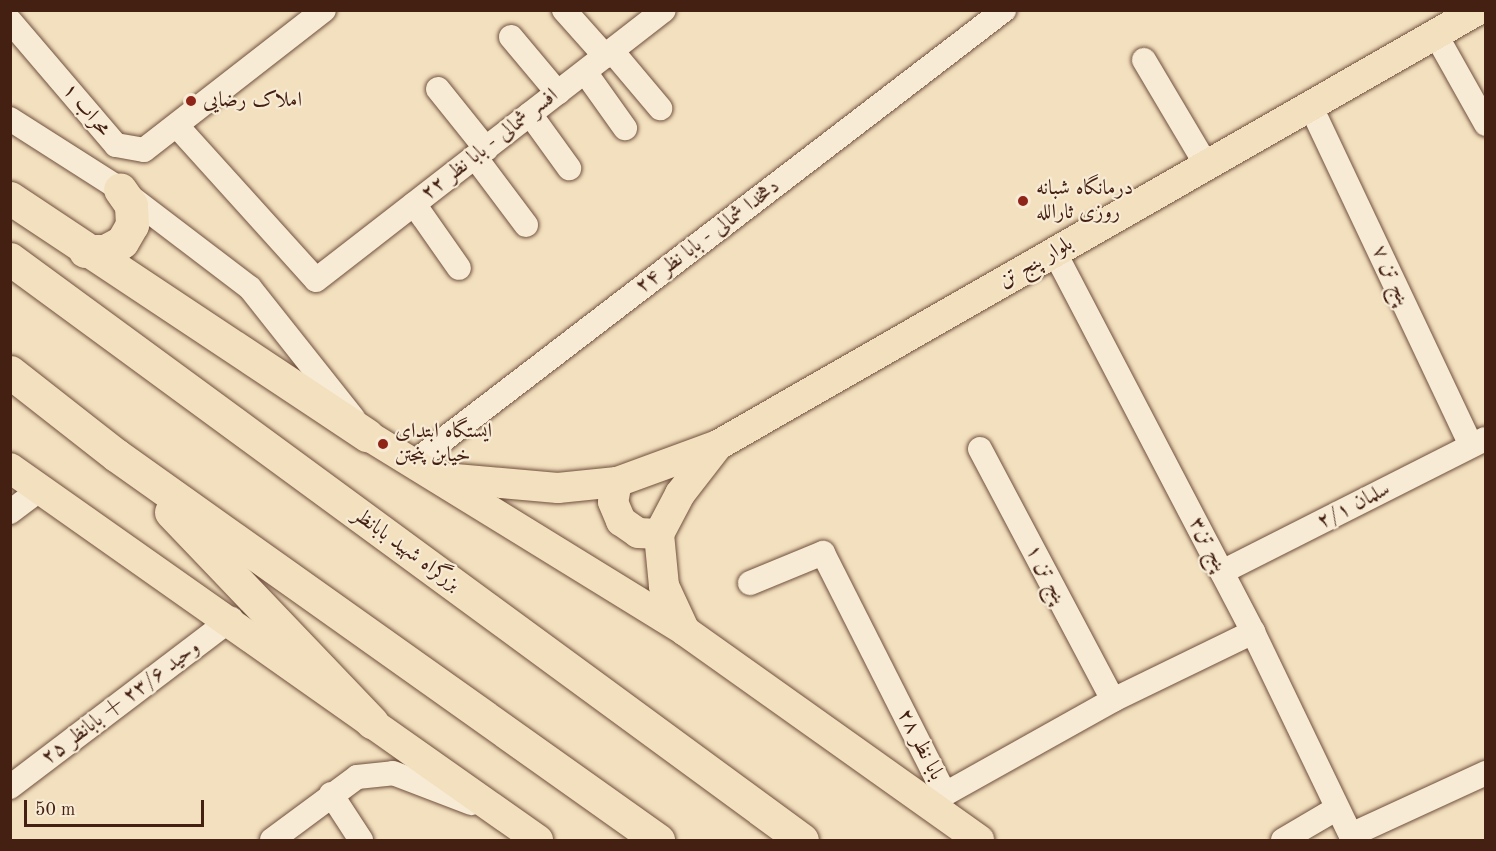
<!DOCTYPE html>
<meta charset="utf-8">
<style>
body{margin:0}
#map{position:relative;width:1496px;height:851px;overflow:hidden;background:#f3e0be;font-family:"Old Standard TT",Amiri,serif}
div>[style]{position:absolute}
.roads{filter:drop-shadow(0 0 2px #70503e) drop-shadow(0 0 2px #70503e)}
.minor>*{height:24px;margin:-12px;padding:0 12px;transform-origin:12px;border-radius:12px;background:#f7ebd5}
.major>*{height:30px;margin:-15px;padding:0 15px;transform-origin:15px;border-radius:15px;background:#f3e0be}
.highway>*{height:33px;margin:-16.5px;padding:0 16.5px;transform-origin:16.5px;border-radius:16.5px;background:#f3e0be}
.dots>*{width:16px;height:16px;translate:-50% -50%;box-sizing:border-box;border:3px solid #f7ebd5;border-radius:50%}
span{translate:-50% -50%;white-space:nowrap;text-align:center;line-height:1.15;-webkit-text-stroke:4.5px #f7ebd5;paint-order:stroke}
.poi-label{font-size:21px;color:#442013}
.left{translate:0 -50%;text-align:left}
.street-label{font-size:21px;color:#442013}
.frame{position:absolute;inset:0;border:12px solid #442013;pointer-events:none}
.scale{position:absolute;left:24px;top:800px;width:180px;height:27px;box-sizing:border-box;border:3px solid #442013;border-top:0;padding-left:8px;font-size:18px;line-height:21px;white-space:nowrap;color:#442013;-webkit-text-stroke:4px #f7ebd5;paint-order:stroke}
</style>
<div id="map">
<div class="roads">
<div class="minor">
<i style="left:564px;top:10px;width:62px;rotate:48.3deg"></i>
<i style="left:10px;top:21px;width:163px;rotate:49.5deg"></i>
<i style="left:116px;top:145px;width:28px;rotate:10deg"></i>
<i style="left:144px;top:150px;width:228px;rotate:-37.9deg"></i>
<i style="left:1436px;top:35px;width:102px;rotate:60.7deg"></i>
<i style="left:511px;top:37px;width:73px;rotate:50deg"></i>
<i style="left:612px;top:51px;width:75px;rotate:49.9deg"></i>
<i style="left:1144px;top:60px;width:123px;rotate:59.3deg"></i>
<i style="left:585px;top:72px;width:69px;rotate:54.5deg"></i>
<i style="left:438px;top:89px;width:77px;rotate:51.3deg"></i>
<i style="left:1311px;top:107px;width:374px;rotate:64.7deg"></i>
<i style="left:530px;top:114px;width:67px;rotate:54.2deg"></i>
<i style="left:10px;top:119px;width:130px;rotate:32.5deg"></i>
<i style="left:120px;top:189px;width:163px;rotate:37.3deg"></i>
<i style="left:250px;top:288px;width:166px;rotate:51.6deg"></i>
<i style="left:177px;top:126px;width:207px;rotate:47.9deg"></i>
<i style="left:316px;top:280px;width:440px;rotate:-37.8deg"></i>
<i style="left:475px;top:157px;width:85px;rotate:53.1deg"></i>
<i style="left:414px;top:204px;width:78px;rotate:54.9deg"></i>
<i style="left:1055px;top:253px;width:428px;rotate:62.4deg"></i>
<i style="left:1253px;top:632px;width:231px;rotate:64.3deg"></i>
<i style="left:980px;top:449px;width:284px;rotate:62.1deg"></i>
<i style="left:413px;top:463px;width:745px;rotate:-37.47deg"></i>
<i style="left:10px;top:512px;width:38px;rotate:-37deg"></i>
<i style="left:1222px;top:572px;width:295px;rotate:-26.8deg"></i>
<i style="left:750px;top:583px;width:79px;rotate:-22.3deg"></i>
<i style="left:823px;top:553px;width:270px;rotate:63.2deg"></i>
<i style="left:945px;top:794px;width:193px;rotate:-29.2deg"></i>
<i style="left:1113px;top:700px;width:156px;rotate:-25.9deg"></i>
<i style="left:10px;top:787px;width:278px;rotate:-37.2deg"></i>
<i style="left:331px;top:794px;width:55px;rotate:56.9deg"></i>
<i style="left:1351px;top:835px;width:149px;rotate:-24.7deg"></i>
<i style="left:272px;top:840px;width:106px;rotate:-36.5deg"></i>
<i style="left:357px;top:777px;width:36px;rotate:-6deg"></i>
<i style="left:393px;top:773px;width:84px;rotate:21deg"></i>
<i style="left:1283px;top:840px;width:61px;rotate:-30.3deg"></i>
</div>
<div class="major">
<i style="left:367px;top:435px;width:374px;rotate:31.6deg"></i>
<i style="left:685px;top:631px;width:361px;rotate:35.4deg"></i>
<i style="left:10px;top:468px;width:646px;rotate:35.17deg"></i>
<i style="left:444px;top:478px;width:114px;rotate:5deg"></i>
<i style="left:558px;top:488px;width:59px;rotate:-5.8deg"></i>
<i style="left:617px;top:482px;width:108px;rotate:-20.1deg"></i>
<i style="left:718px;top:445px;width:876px;rotate:-29.79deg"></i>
<i style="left:617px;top:482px;width:20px;rotate:101deg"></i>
<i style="left:613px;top:502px;width:21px;rotate:67deg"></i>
<i style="left:621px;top:521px;width:21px;rotate:35deg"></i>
<i style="left:638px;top:533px;width:21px;rotate:3deg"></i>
<i style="left:685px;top:631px;width:50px;rotate:-115deg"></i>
<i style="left:664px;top:586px;width:52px;rotate:-95.5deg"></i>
<i style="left:659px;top:534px;width:45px;rotate:-62.3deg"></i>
<i style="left:680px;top:494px;width:62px;rotate:-52.2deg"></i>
</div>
<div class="highway">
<i style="left:10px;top:198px;width:429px;rotate:33.6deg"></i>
<i style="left:85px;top:251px;width:20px"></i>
<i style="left:105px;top:251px;width:19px;rotate:-28deg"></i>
<i style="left:122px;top:242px;width:20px;rotate:-60deg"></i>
<i style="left:132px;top:225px;width:20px;rotate:-93deg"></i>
<i style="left:131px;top:205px;width:19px;rotate:-125deg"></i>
<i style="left:10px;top:259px;width:982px;rotate:36.26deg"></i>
<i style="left:10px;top:372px;width:135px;rotate:38.1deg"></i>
<i style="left:116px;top:455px;width:665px;rotate:35.39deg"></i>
<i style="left:171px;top:512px;width:291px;rotate:46.3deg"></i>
</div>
</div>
<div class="dots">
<i style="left:191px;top:101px;background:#8f2418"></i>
<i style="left:1023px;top:201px;background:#8f2418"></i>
<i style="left:383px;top:444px;background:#8f2418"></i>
</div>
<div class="poi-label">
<span class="left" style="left:203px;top:101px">املاک رضایی</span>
<span class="left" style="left:1036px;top:201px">درمانگاه شبانه<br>روزی ثارالله</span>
<span class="left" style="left:395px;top:444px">ایستگاه ابتدای<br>خیابن پنجتن</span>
</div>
<div class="street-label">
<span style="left:86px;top:110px;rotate:50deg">محراب ۱</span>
<span style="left:490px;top:145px;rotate:-38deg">افسر شمالی - بابا نظر ۲۲</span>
<span style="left:708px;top:237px;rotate:-37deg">دهخدا شمالی - بابا نظر ۲۴</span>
<span style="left:1036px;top:263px;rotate:-30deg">بلوار پنج تن</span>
<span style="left:1391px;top:276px;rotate:65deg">پنج تن ۷</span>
<span style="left:1354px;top:506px;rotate:-27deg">سلمان ۲/۱</span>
<span style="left:1208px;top:545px;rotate:62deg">پنج تن۳</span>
<span style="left:406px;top:550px;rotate:36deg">بزرگراه شهید بابانظر</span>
<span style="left:1046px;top:575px;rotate:62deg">پنج تن ۱</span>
<span style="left:121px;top:703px;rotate:-37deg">وحید ۲۳/۶ + بابانظر ۲۵</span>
<span style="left:920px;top:745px;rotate:63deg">بابا نظر ۲۸</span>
</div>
<div class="frame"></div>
<div class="scale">50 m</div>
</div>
